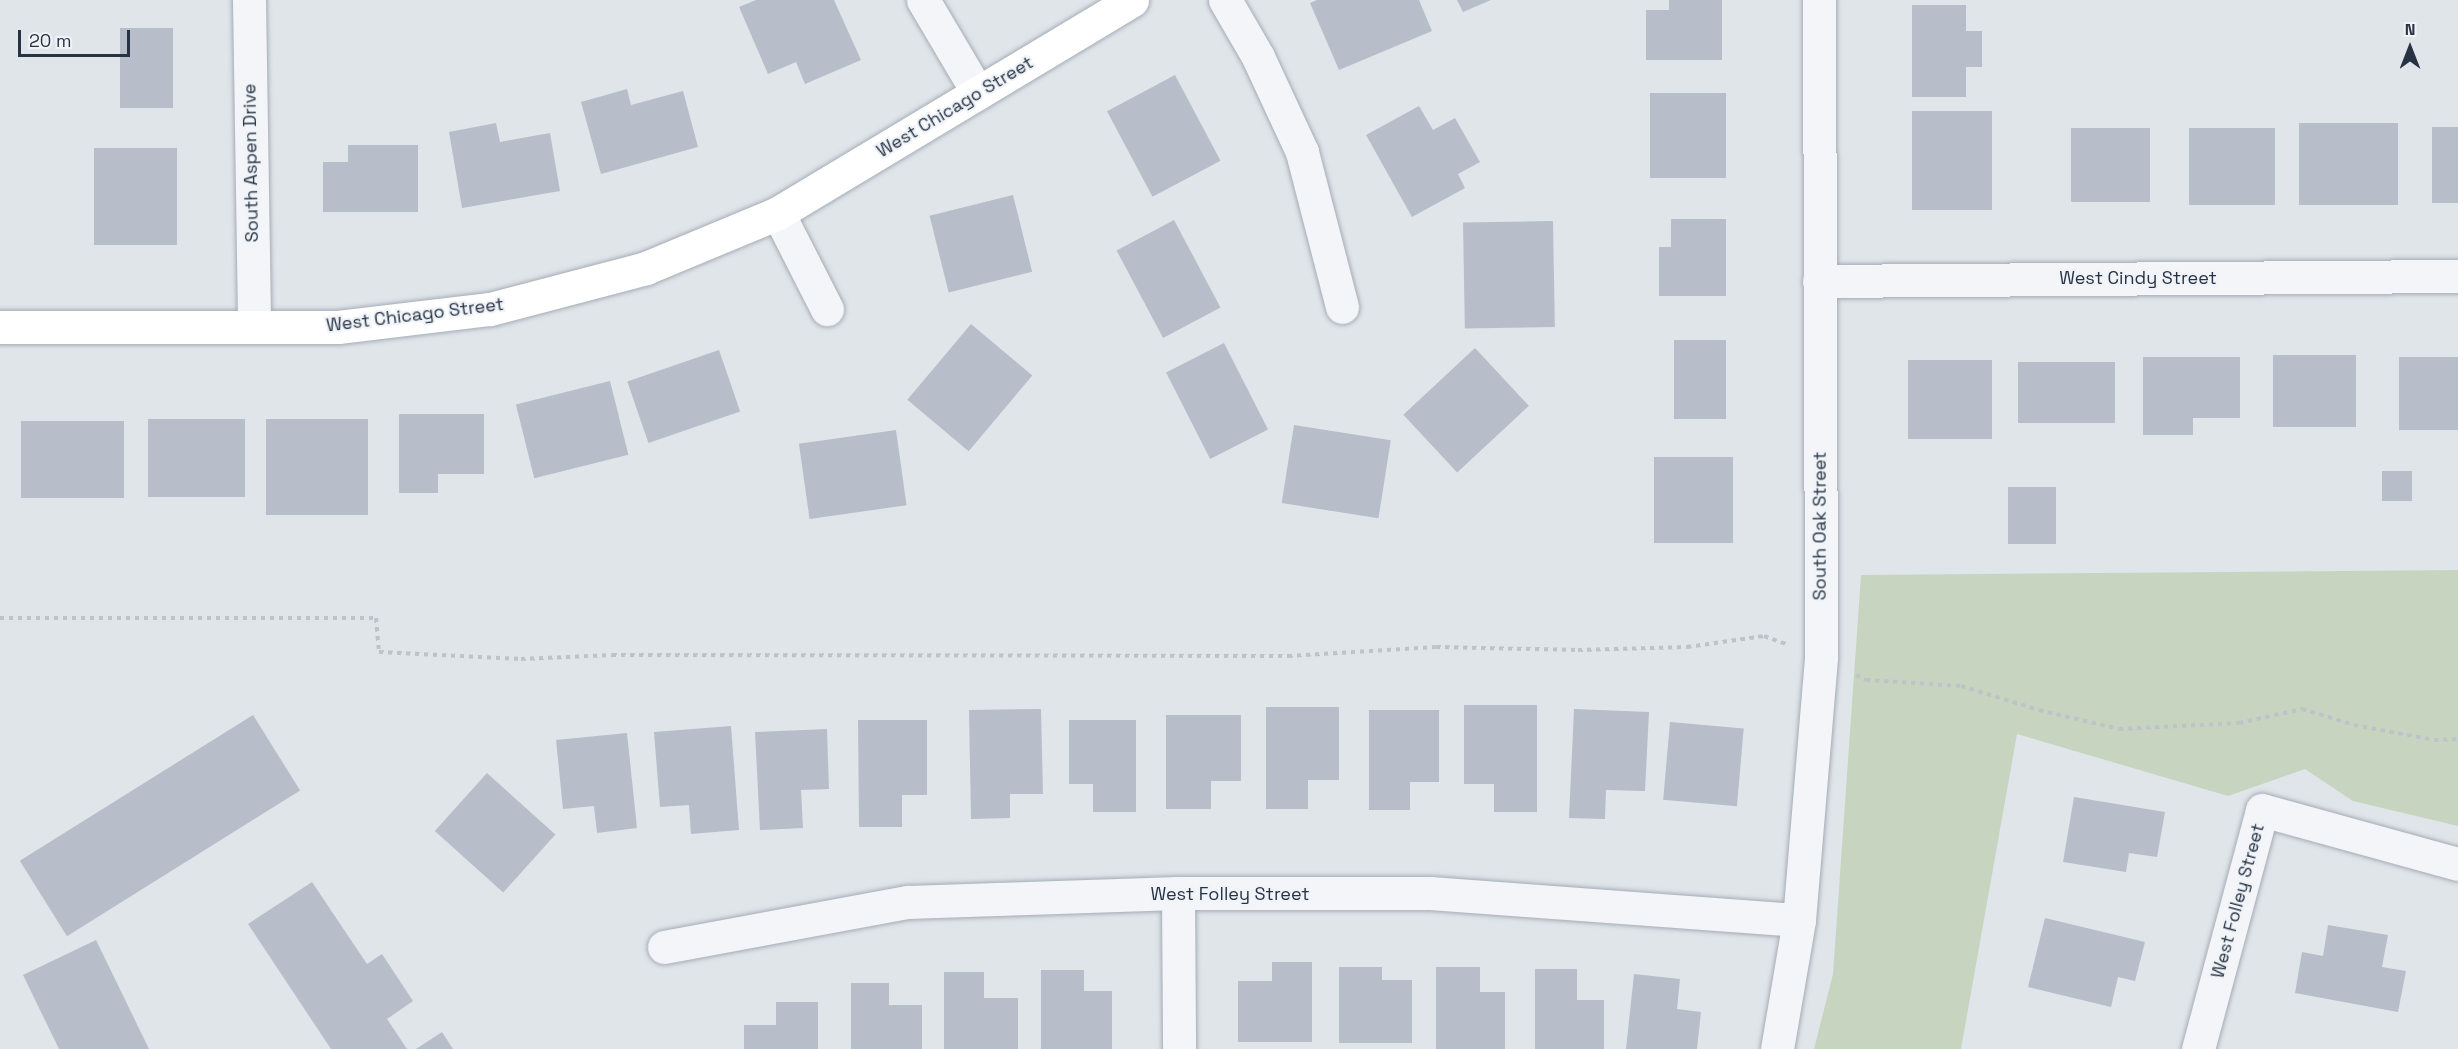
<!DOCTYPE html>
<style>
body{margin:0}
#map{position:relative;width:2458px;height:1049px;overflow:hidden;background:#e0e5ea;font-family:"Space Grotesk",sans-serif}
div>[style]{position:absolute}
.green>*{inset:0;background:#c7d5c0}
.building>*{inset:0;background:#b7bec9;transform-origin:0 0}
.path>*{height:4px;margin-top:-2px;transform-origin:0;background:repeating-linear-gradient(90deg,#bec3c9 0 4.5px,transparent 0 9px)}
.roads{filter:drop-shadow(0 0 2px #a5acb5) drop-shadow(0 0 2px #a5acb5)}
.street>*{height:33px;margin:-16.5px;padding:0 16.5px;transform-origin:16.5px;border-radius:16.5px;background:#f3f5f8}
.secondary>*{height:33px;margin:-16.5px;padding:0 16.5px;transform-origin:16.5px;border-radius:16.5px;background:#fff}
span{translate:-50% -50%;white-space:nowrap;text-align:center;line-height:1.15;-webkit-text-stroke:4.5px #f0f4f8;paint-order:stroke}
.street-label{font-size:18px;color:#273344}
.north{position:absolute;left:2380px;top:18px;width:60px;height:60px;-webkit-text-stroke:4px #f0f4f8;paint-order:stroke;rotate:0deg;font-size:16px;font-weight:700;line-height:24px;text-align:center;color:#273344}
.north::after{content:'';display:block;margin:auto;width:21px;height:27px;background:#273344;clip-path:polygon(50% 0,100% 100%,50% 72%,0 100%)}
.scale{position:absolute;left:18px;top:30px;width:112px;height:27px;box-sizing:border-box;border:3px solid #273344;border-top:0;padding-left:8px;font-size:18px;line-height:21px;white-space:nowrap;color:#273344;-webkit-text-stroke:4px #f0f4f8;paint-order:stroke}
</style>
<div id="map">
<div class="green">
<i style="clip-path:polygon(2458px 570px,2458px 826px,2353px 801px,2305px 769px,2228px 796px,2017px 734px,1961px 1049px,1814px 1049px,1833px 974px,1861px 575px)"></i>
</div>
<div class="building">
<i style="clip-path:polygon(756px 0,834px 0,861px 60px,805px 84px,796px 62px,768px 74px,739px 7px)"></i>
<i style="clip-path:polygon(1317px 0,1419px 0,1432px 31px,1339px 70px,1310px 3px)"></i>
<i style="clip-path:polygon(1457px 0,1491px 0,1463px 12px)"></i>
<i style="clip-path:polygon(1669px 0,1722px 0,1722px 60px,1646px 60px,1646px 10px,1669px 10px)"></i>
<i style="clip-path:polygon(1912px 5px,1966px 5px,1966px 31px,1982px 31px,1982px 67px,1966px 67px,1966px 97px,1912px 97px)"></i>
<i style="left:120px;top:28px;width:53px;height:80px"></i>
<i style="left:1175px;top:75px;width:97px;height:77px;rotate:62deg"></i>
<i style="clip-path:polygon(627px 89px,631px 105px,683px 91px,698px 147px,601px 174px,581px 102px)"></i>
<i style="left:1650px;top:93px;width:76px;height:85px"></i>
<i style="clip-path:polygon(1419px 106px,1433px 130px,1455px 118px,1480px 162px,1458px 174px,1465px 188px,1412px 217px,1366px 135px)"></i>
<i style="left:1912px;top:111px;width:80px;height:99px"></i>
<i style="clip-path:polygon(496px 123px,500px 142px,550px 133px,560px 191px,462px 208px,449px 132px)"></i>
<i style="left:2299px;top:123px;width:99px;height:82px"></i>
<i style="left:2432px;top:127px;width:26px;height:76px"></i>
<i style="left:2071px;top:128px;width:79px;height:74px"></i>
<i style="left:2189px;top:128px;width:86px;height:77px"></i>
<i style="clip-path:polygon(348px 145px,418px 145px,418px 212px,323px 212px,323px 162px,348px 162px)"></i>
<i style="left:94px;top:148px;width:83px;height:97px"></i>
<i style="left:1013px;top:195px;width:79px;height:86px;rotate:76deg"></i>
<i style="clip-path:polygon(1671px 219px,1726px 219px,1726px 296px,1659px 296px,1659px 247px,1671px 247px)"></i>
<i style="left:1174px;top:220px;width:99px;height:65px;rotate:62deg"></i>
<i style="left:1553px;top:221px;width:106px;height:90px;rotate:89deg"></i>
<i style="left:971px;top:324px;width:80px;height:99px;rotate:40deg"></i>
<i style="left:1674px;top:340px;width:52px;height:79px"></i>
<i style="left:1224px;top:343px;width:97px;height:65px;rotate:63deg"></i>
<i style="left:1475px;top:348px;width:79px;height:98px;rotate:47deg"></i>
<i style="left:719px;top:350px;width:65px;height:97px;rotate:71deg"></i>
<i style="left:2273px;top:355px;width:83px;height:72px"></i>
<i style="clip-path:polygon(2143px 357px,2240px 357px,2240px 418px,2193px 418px,2193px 435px,2143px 435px)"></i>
<i style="left:2399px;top:357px;width:59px;height:73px"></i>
<i style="left:1908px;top:360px;width:84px;height:79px"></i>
<i style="left:2018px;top:362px;width:97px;height:61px"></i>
<i style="left:610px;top:381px;width:76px;height:97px;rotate:76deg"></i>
<i style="clip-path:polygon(399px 414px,484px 414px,484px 474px,438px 474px,438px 493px,399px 493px)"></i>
<i style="left:148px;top:419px;width:97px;height:78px"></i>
<i style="left:266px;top:419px;width:102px;height:96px"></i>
<i style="left:21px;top:421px;width:103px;height:77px"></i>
<i style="left:1294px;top:425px;width:98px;height:79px;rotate:9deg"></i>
<i style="left:896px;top:430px;width:76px;height:98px;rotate:82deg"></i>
<i style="left:1654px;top:457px;width:79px;height:86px"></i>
<i style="left:2382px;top:471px;width:30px;height:30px"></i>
<i style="left:2008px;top:487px;width:48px;height:57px"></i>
<i style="clip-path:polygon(1464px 705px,1537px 705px,1537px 812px,1494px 812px,1494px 784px,1464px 784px)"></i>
<i style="clip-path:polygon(1266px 707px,1339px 707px,1339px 780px,1308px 780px,1308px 809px,1266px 809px)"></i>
<i style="clip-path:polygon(1041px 709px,1043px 794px,1010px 794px,1010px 818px,971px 819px,969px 710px)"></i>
<i style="clip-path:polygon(1574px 709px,1649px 712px,1645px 791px,1606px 790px,1605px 819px,1569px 818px)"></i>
<i style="clip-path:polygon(1369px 710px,1439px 710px,1439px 782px,1410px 782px,1410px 810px,1369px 810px)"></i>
<i style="left:253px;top:715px;width:89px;height:275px;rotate:58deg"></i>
<i style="clip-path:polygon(1166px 715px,1241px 715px,1241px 781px,1211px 781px,1211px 809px,1166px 809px)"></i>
<i style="clip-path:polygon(858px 720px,927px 720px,927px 795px,902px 795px,902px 827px,859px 827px)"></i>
<i style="clip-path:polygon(1069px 720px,1136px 720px,1136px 812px,1093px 812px,1093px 784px,1069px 784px)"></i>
<i style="left:1670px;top:722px;width:74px;height:78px;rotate:5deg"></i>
<i style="clip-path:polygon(731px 726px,739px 830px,691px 834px,689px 805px,660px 807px,654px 732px)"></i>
<i style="clip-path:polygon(827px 729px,829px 789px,801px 790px,803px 828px,760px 830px,755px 732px)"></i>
<i style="clip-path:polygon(627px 733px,637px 828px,597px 833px,594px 806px,563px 809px,556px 740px)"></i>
<i style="left:487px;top:773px;width:92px;height:78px;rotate:42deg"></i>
<i style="clip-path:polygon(2074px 797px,2165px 812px,2157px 857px,2129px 853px,2126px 872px,2063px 862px)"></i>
<i style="clip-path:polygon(312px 882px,367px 964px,382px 954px,413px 1001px,387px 1019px,407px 1049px,331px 1049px,248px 924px)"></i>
<i style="clip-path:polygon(2045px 918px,2145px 942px,2135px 981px,2118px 977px,2111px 1007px,2028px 987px)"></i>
<i style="clip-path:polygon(2328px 925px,2388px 935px,2382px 967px,2406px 971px,2398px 1012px,2295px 993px,2302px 952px,2323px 956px)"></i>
<i style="clip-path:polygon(96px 940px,149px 1049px,59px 1049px,23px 975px)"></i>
<i style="clip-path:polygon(1272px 962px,1312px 962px,1312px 1042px,1238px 1042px,1238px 981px,1272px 981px)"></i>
<i style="clip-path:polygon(1339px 967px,1382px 967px,1382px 980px,1412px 980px,1412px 1043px,1339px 1043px)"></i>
<i style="clip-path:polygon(1436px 967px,1480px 967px,1480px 992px,1505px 992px,1505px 1049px,1436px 1049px)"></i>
<i style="clip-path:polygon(1535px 969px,1577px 969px,1577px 1000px,1604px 1000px,1604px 1049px,1535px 1049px)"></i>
<i style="clip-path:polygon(1041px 970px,1084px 970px,1084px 991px,1112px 991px,1112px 1049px,1041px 1049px)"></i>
<i style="clip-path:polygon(944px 972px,984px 972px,984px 998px,1018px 998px,1018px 1049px,944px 1049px)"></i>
<i style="clip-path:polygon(1634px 974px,1680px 979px,1677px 1009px,1701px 1012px,1697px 1049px,1626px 1049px)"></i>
<i style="clip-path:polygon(851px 983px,889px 983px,889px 1005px,922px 1005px,922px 1049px,851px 1049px)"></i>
<i style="clip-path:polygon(776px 1002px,818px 1002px,818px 1049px,744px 1049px,744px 1025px,776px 1025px)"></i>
<i style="clip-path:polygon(442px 1032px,453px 1049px,416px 1049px)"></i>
</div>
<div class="path">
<i style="left:0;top:618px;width:376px"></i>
<i style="left:376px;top:618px;width:34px;rotate:85deg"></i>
<i style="left:379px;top:652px;width:142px;rotate:2.8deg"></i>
<i style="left:521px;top:659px;width:91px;rotate:-2.5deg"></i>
<i style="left:612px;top:655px;width:676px;rotate:0.08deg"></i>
<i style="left:1288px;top:656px;width:148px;rotate:-3.5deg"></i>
<i style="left:1436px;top:647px;width:142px;rotate:1.2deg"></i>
<i style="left:1578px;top:650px;width:109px;rotate:-1.6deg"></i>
<i style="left:1687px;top:647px;width:78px;rotate:-8.1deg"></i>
<i style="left:1764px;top:636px;width:23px;rotate:20deg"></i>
<i style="left:1856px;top:675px;width:11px;rotate:27deg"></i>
<i style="left:1866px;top:680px;width:95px;rotate:3.6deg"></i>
<i style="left:1961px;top:686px;width:82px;rotate:17.1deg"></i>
<i style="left:2039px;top:710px;width:82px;rotate:13.4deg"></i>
<i style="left:2119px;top:729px;width:120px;rotate:-2.9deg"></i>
<i style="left:2239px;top:723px;width:65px;rotate:-12.5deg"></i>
<i style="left:2302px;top:709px;width:54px;rotate:17.1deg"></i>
<i style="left:2354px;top:725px;width:81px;rotate:10.6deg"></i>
<i style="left:2434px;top:740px;width:24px;rotate:-2deg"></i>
</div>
<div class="roads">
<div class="street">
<i style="left:249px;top:0;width:326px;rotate:89.1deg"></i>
<i style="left:923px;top:0;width:108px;rotate:59.4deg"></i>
<i style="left:1225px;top:0;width:66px;rotate:59.9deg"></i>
<i style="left:1258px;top:57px;width:105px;rotate:65.1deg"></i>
<i style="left:1302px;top:152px;width:160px;rotate:75.5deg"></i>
<i style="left:778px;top:213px;width:108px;rotate:63deg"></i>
<i style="left:1819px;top:281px;width:639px;rotate:-0.45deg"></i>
<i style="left:1178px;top:893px;width:156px;rotate:89.6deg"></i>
<i style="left:664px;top:947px;width:247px;rotate:-10.5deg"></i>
<i style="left:907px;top:902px;width:271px;rotate:-1.9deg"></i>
<i style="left:1178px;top:893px;width:252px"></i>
<i style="left:1430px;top:893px;width:370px;rotate:4.2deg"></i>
<i style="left:1777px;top:1049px;width:131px;rotate:-80.3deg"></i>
<i style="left:1799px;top:920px;width:264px;rotate:-85.2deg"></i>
<i style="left:1821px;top:657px;width:657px;rotate:-90.17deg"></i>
<i style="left:2198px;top:1049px;width:247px;rotate:-75deg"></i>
<i style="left:2262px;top:810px;width:203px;rotate:15.4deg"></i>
</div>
<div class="secondary">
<i style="left:0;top:327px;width:338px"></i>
<i style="left:338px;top:327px;width:153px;rotate:-6.8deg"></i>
<i style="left:490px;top:309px;width:161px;rotate:-14.7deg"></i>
<i style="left:646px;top:268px;width:143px;rotate:-22.6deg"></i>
<i style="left:778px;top:213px;width:413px;rotate:-31deg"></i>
</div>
</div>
<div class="street-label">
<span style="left:955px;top:107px;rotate:-31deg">West Chicago Street</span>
<span style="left:251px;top:163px;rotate:-91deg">South Aspen Drive</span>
<span style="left:2138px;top:278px">West Cindy Street</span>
<span style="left:415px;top:315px;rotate:-7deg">West Chicago Street</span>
<span style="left:1820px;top:526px;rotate:-90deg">South Oak Street</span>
<span style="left:1230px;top:894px">West Folley Street</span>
<span style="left:2238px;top:901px;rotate:-75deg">West Folley Street</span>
</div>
<div class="north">N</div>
<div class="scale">20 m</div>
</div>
